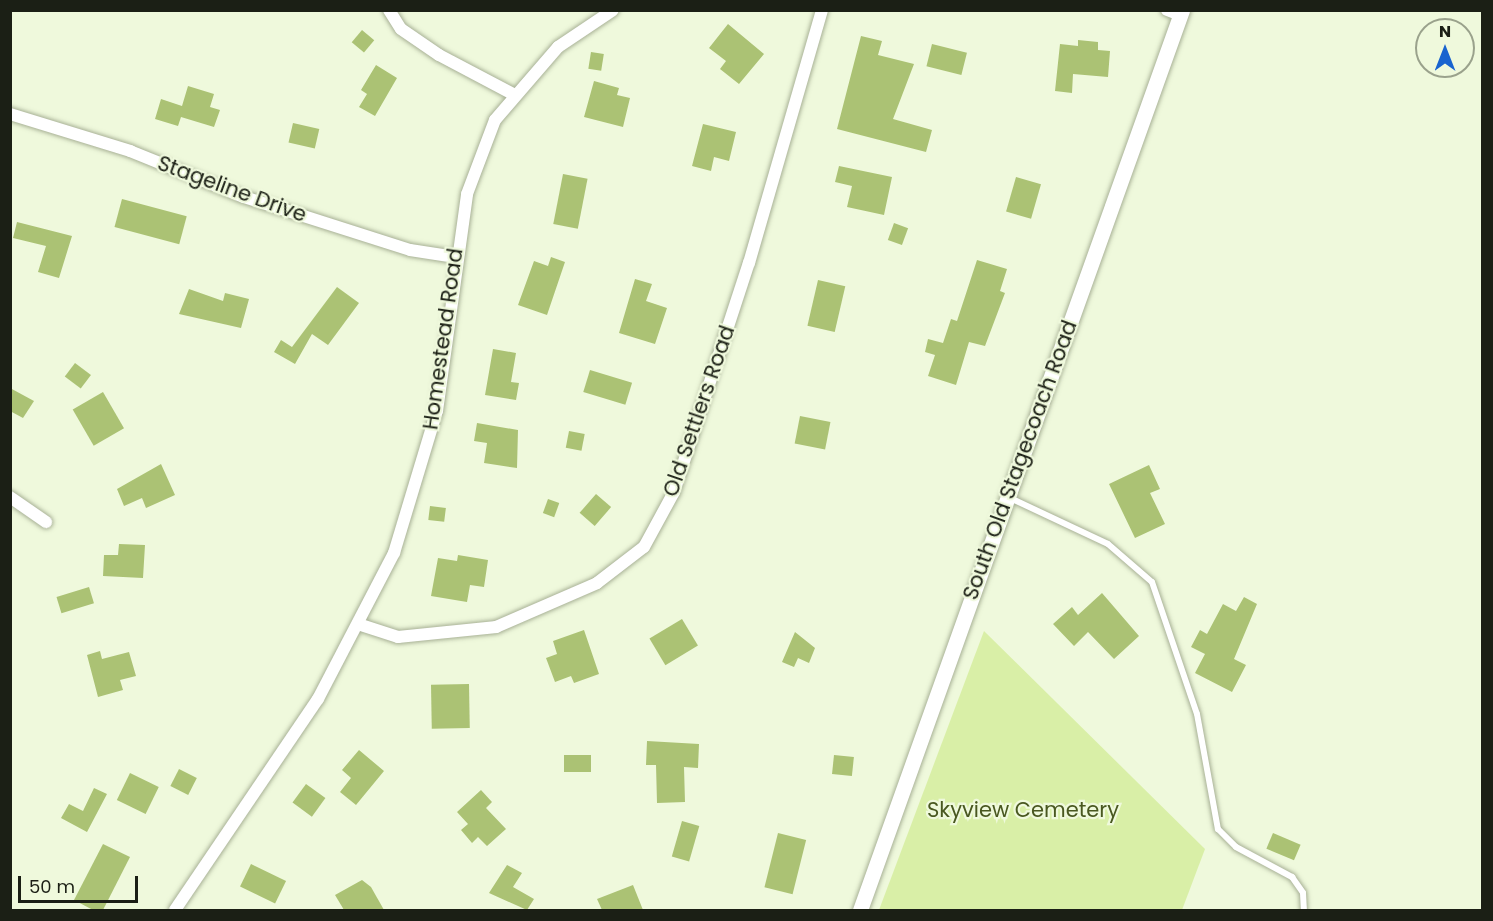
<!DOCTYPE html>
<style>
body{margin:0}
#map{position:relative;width:1493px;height:921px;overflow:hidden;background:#eff9dc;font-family:Poppins,sans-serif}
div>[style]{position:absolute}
.green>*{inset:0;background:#d9efa7}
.building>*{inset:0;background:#abc274;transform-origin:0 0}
.roads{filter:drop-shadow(0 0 2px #a8b196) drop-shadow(0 0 2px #a8b196)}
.service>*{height:6px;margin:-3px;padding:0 3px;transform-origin:3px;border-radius:3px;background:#fff}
.minor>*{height:12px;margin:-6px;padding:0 6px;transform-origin:6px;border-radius:6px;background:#fff}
.tertiary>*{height:15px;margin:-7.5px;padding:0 7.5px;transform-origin:7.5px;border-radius:7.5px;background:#fff}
span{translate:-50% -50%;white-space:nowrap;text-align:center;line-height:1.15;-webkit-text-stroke:4.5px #eff9dc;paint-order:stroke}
.street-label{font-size:21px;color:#1b1f15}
.park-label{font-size:21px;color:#495820}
.frame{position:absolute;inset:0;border:12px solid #1b1f15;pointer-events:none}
.north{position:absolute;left:1415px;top:18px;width:60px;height:60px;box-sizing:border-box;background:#eff9dc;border:2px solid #9aa28c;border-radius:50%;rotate:0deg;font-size:16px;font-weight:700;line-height:24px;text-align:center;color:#1b1f15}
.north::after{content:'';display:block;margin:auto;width:21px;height:27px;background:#1964cf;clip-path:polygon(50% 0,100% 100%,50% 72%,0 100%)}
.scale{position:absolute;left:18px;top:876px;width:120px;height:27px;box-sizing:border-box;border:3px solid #1b1f15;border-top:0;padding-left:8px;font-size:18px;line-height:21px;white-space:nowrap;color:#1b1f15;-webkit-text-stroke:4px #eff9dc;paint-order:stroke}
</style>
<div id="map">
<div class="green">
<i style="clip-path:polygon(984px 631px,1205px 849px,1182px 910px,879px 910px)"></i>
</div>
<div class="building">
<i style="clip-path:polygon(728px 24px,764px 54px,739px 84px,720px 69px,726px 61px,709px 48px)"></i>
<i style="left:362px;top:30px;width:16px;height:16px;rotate:40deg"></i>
<i style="clip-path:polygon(861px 36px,882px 41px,878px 55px,914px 64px,893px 119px,932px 130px,926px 152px,837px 129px)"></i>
<i style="clip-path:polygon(1078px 40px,1098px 42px,1098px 50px,1110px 51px,1108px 77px,1073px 74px,1072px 93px,1055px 91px,1060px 44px,1078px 46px)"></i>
<i style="left:932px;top:44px;width:36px;height:23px;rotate:14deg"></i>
<i style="left:591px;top:52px;width:13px;height:17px;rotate:9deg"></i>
<i style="clip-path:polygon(376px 65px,397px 78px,375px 116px,359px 107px,367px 94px,361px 90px)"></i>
<i style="clip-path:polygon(594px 81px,619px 88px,617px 95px,630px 98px,623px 127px,584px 117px)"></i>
<i style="clip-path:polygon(188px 86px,214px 94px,210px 107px,220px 110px,214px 127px,181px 117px,178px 126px,155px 119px,161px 99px,182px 106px)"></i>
<i style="left:293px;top:123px;width:27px;height:20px;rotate:13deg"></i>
<i style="clip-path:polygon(703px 124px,736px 132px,729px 161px,714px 157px,711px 171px,692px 166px)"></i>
<i style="clip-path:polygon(839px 166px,892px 177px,884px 215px,847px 207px,852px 186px,835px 182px)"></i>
<i style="left:563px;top:174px;width:25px;height:51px;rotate:11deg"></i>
<i style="left:1016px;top:177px;width:26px;height:36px;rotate:16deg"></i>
<i style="left:122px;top:199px;width:67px;height:29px;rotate:15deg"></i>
<i style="clip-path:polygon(17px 222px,72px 236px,59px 278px,38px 272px,46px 246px,13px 238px)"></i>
<i style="left:894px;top:223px;width:15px;height:18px;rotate:20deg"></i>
<i style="clip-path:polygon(551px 257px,565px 262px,547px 315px,518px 305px,534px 261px,548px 266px)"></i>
<i style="clip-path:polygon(977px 260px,1007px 269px,1000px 291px,1005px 293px,985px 346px,969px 342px,956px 385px,928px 376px,935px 355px,925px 352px,928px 339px,943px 343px,951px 319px,957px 321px)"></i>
<i style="clip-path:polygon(635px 279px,652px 284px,646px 301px,667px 308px,655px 344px,619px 333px)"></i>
<i style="left:818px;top:280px;width:28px;height:47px;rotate:13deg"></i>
<i style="clip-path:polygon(337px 287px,359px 303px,328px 345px,312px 334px,295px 364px,274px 352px,281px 340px,292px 347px)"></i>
<i style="clip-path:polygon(189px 289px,223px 301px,225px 293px,249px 299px,241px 328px,179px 314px)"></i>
<i style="clip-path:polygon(493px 349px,516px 353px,511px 382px,519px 383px,516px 400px,485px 395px)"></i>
<i style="left:75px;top:363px;width:20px;height:17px;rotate:37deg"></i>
<i style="left:590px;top:370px;width:44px;height:23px;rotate:17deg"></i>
<i style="clip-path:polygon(10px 388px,34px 401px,23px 418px,10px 411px)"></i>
<i style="left:103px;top:392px;width:42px;height:35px;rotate:60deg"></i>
<i style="left:800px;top:416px;width:31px;height:28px;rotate:11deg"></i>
<i style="clip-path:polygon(477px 423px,518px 430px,517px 468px,484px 463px,487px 443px,474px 441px)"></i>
<i style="left:569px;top:431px;width:16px;height:17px;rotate:11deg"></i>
<i style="clip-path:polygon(161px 464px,175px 495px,146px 508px,142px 498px,124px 506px,117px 489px)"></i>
<i style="clip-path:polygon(1149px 465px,1160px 489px,1150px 493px,1165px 524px,1135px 538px,1109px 484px)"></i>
<i style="left:596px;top:494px;width:20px;height:25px;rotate:41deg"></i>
<i style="left:548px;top:499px;width:12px;height:15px;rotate:20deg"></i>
<i style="left:430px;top:506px;width:16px;height:14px;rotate:7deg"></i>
<i style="clip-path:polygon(119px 544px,145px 545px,143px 578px,103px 576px,104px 555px,118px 555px)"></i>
<i style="clip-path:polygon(458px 555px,488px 560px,484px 587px,470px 585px,467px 602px,431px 596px,438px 558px,457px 561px)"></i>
<i style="left:89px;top:587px;width:17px;height:34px;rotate:73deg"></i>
<i style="clip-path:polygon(1102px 593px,1139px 636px,1114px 659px,1088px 632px,1074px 646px,1053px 624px,1072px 607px,1078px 615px)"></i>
<i style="clip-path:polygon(1244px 597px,1257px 604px,1234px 659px,1246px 665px,1232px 692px,1195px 673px,1205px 654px,1191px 647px,1200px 630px,1207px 634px,1223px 604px,1236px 611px)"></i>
<i style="left:682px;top:619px;width:31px;height:38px;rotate:59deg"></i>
<i style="clip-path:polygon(584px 630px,599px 674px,574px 683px,571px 676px,555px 682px,546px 658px,557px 654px,553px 641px)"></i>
<i style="clip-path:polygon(795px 632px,815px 648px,809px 663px,798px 658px,794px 667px,782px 662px)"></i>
<i style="clip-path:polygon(100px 651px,102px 659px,129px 652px,136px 676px,120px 680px,123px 690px,98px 697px,87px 655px)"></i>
<i style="left:469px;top:684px;width:44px;height:38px;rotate:89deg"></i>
<i style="clip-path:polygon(647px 741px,699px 744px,698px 768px,684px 767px,685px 802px,657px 803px,656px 765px,646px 765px)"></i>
<i style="clip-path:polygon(359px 750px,384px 771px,356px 805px,340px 792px,351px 778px,342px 770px)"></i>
<i style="left:564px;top:755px;width:27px;height:17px"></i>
<i style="left:834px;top:755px;width:20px;height:19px;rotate:6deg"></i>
<i style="left:179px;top:769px;width:20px;height:19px;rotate:27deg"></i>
<i style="left:130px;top:773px;width:32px;height:30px;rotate:26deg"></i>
<i style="left:306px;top:784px;width:24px;height:23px;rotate:36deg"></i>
<i style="clip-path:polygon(94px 788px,107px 794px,87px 832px,61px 818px,69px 804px,83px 811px)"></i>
<i style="clip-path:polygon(481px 790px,492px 802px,486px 808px,506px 829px,487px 846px,478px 837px,472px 843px,461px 830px,468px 824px,457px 812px)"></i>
<i style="left:682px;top:821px;width:18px;height:37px;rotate:16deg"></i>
<i style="left:778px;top:833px;width:29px;height:56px;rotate:14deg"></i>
<i style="left:1273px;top:833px;width:30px;height:17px;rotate:23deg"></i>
<i style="clip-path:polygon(103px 844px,130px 857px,103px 910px,93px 910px,74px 900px)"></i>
<i style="left:251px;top:864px;width:39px;height:25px;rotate:26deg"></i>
<i style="clip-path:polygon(507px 865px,522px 873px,513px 887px,534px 899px,527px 910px,489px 893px)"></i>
<i style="clip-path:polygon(362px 880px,371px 887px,384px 910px,344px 910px,335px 895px)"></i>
<i style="clip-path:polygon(633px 885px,643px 910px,602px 910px,597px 899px)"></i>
</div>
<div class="roads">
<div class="service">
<i style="left:1008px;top:497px;width:110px;rotate:25.2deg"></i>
<i style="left:1108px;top:544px;width:58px;rotate:40.8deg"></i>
<i style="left:1152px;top:582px;width:139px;rotate:71.2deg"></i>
<i style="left:1197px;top:714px;width:117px;rotate:79.7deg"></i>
<i style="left:1218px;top:829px;width:25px;rotate:45deg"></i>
<i style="left:1236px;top:847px;width:64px;rotate:28.2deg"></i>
<i style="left:1292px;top:877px;width:19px;rotate:55deg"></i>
<i style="left:1303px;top:893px;width:17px;rotate:87deg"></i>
</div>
<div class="minor">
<i style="left:389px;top:10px;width:22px;rotate:58deg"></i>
<i style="left:401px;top:29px;width:46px;rotate:34.4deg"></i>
<i style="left:439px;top:55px;width:86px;rotate:27.8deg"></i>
<i style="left:1167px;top:10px;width:14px;rotate:21deg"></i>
<i style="left:10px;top:114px;width:126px;rotate:17.1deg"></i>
<i style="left:130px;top:151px;width:123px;rotate:22deg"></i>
<i style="left:244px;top:197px;width:174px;rotate:17.7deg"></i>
<i style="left:410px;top:250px;width:46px;rotate:8.8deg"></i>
<i style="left:10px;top:497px;width:44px;rotate:34.8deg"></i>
<i style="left:361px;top:625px;width:39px;rotate:18deg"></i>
<i style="left:398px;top:637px;width:99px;rotate:-5.8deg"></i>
<i style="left:496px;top:627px;width:110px;rotate:-23.5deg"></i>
<i style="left:597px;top:583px;width:59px;rotate:-37.5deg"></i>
<i style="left:644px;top:547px;width:63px;rotate:-61.4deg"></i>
<i style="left:674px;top:492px;width:241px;rotate:-71.9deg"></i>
<i style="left:749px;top:263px;width:263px;rotate:-73.9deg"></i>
<i style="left:175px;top:910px;width:255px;rotate:-55.9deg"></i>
<i style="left:318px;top:699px;width:165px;rotate:-62.5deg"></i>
<i style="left:394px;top:553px;width:148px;rotate:-73.2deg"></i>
<i style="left:437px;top:411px;width:219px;rotate:-82.1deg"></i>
<i style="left:467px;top:194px;width:79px;rotate:-69.3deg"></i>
<i style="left:495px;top:120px;width:96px;rotate:-49.2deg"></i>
<i style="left:558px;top:47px;width:66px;rotate:-33.9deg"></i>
</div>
<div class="tertiary">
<i style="left:860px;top:910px;width:956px;rotate:-70.31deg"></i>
</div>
</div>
<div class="street-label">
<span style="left:232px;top:189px;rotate:20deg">Stageline Drive</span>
<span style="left:443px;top:339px;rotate:-82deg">Homestead Road</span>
<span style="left:699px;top:411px;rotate:-71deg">Old Settlers Road</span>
<span style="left:1020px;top:460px;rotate:-70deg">South Old Stagecoach Road</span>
</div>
<div class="park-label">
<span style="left:1023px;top:810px">Skyview Cemetery</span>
</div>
<div class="frame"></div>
<div class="north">N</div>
<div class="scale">50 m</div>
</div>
